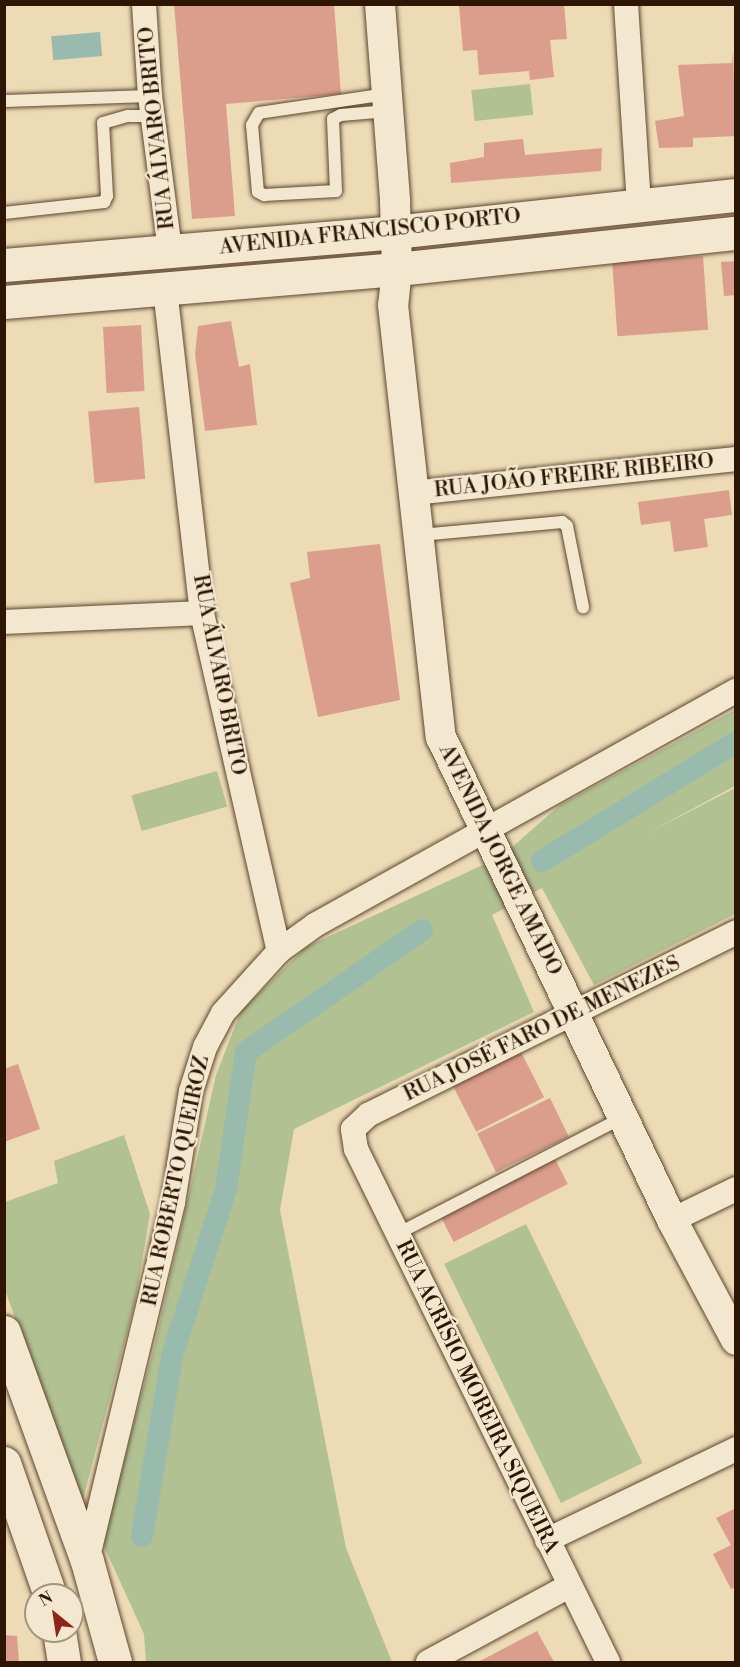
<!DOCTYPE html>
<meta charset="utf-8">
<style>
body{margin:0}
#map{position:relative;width:740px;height:1667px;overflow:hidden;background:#ecdbb5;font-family:"Libre Bodoni",serif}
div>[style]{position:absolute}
.green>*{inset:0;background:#b1c192;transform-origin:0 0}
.water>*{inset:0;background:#99bbae;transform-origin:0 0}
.canal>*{height:22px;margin:-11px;padding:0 11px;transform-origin:11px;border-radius:11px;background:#99bbae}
.building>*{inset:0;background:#db9e8c;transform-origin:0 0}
.roads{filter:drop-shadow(0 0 2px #5e4630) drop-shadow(0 0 2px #5e4630)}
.service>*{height:12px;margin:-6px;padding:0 6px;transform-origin:6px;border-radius:6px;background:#f3e8cf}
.minor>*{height:24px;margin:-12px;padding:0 12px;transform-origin:12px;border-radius:12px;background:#f3e8cf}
.tertiary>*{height:30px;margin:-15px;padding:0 15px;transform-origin:15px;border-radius:15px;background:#f3e8cf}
.secondary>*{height:33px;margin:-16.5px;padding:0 16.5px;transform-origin:16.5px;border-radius:16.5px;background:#f3e8cf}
span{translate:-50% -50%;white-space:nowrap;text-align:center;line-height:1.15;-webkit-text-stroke:4.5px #f3e8cf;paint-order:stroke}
.street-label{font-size:21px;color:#2f1504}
.frame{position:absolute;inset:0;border:6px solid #2f1504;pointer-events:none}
.north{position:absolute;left:24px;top:1583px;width:60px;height:60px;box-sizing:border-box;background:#f3e8cf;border:2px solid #a5947e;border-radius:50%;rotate:330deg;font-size:16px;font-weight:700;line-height:24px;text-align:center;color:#2f1504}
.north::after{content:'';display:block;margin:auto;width:21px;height:27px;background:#8f2418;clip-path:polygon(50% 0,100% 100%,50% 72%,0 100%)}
</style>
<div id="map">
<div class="green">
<i style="left:530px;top:84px;width:31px;height:59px;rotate:84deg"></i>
<i style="clip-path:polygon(735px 710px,735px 786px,646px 834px,735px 788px,735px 914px,594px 985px,542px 888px,492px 915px,534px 1012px,294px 1129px,280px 1210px,346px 1548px,392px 1662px,146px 1662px,144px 1634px,102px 1542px,154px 1348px,216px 1075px,241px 1011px,306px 947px,502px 856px,560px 805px)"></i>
<i style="left:217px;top:771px;width:37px;height:89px;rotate:74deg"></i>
<i style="clip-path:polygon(124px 1135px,150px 1214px,135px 1302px,82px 1503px,5px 1290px,5px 1202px,58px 1183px,54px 1161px)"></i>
<i style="left:526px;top:1224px;width:266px;height:91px;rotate:64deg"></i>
</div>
<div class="water">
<i style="left:100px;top:32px;width:24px;height:49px;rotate:85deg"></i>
</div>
<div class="canal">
<i style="left:542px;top:861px;width:228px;rotate:-31.5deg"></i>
<i style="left:142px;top:1536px;width:182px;rotate:-80.5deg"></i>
<i style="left:172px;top:1356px;width:176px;rotate:-72.1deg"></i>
<i style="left:226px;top:1189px;width:138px;rotate:-81.7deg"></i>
<i style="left:246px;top:1052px;width:214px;rotate:-34.7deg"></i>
</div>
<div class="building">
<i style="clip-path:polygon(174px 4px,334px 4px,341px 94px,226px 104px,235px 216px,192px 219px)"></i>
<i style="clip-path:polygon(564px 4px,567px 39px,550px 40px,554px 77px,530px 80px,529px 71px,479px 75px,477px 50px,463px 51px,459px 6px)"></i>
<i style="clip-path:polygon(733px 51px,736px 136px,693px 138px,693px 147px,659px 148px,655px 121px,684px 116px,678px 65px,732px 63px)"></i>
<i style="clip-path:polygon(523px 139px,525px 155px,602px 148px,601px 171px,451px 183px,450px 163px,484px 157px,484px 143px)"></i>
<i style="left:703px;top:256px;width:74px;height:91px;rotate:86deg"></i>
<i style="clip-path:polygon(736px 261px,736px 295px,724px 296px,721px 262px)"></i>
<i style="clip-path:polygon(231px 321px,239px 367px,250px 364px,257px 425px,205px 431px,195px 354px,198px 326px)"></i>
<i style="left:141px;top:325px;width:66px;height:38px;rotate:87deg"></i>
<i style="left:139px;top:407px;width:72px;height:51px;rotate:85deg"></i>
<i style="clip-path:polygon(729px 490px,732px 515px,704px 519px,708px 547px,674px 552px,670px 521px,641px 525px,638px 502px)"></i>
<i style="clip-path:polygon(380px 544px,400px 700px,318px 717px,290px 583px,310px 578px,307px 552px)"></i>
<i style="left:520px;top:1050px;width:53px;height:76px;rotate:63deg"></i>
<i style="clip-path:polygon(18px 1064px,40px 1129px,4px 1142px,4px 1069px)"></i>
<i style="left:550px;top:1098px;width:43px;height:81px;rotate:64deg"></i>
<i style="left:555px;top:1159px;width:28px;height:128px;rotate:63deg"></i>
<i style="clip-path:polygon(736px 1508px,736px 1587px,731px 1589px,713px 1554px,731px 1545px,716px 1518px)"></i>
<i style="clip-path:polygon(537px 1631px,554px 1662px,478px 1662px)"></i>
<i style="clip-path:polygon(4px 1635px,17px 1636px,19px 1662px,4px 1662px)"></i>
</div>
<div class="roads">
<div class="service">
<i style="left:387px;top:94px;width:129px;rotate:171.6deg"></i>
<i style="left:259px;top:113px;width:14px;rotate:120deg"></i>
<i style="left:252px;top:125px;width:67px;rotate:84.9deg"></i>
<i style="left:258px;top:192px;width:7px;rotate:27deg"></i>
<i style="left:264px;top:195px;width:72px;rotate:-3.2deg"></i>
<i style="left:336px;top:191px;width:72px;rotate:-92.4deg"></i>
<i style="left:333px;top:119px;width:9px;rotate:-27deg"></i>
<i style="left:341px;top:115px;width:47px;rotate:-4.9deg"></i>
<i style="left:4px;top:101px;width:146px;rotate:-2deg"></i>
<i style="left:4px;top:213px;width:101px;rotate:-6.3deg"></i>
<i style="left:104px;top:202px;width:7px;rotate:-63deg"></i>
<i style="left:107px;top:196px;width:73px;rotate:-93.1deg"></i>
<i style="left:103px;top:123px;width:26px;rotate:-16deg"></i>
<i style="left:128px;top:116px;width:24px"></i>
<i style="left:420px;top:535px;width:143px;rotate:-5.2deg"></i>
<i style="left:562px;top:522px;width:6px;rotate:39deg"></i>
<i style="left:567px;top:526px;width:83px;rotate:78.8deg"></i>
<i style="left:397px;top:1234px;width:253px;rotate:-27.3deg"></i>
</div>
<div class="minor">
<i style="left:144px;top:4px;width:92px;rotate:86.3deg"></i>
<i style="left:150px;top:96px;width:156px;rotate:82.6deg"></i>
<i style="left:626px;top:4px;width:201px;rotate:86.3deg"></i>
<i style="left:165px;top:289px;width:326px;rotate:83.5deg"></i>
<i style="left:202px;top:613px;width:347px;rotate:77.2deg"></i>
<i style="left:413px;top:493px;width:325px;rotate:-6deg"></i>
<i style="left:4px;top:622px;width:198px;rotate:-2.6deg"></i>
<i style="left:672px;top:1220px;width:71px;rotate:-25.8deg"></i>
<i style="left:547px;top:1540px;width:210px;rotate:-25.7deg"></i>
<i style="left:87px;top:1561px;width:369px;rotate:-76.5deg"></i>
<i style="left:173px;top:1202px;width:112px;rotate:-80.8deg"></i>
<i style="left:191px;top:1091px;width:46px;rotate:-72.3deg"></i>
<i style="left:205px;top:1047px;width:38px;rotate:-62deg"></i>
<i style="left:223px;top:1013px;width:84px;rotate:-47.9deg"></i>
<i style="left:279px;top:951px;width:44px;rotate:-35.8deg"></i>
<i style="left:315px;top:925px;width:482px;rotate:-29.1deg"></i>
<i style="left:428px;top:1662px;width:160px;rotate:-28.3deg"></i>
<i style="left:608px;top:1662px;width:572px;rotate:-116.16deg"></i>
<i style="left:356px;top:1149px;width:20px;rotate:-99deg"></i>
<i style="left:353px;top:1129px;width:21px;rotate:-43deg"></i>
<i style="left:368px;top:1115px;width:411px;rotate:-26.4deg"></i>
</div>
<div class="tertiary">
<i style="left:380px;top:4px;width:198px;rotate:85.6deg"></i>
<i style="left:395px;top:201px;width:68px;rotate:88.3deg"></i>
<i style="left:397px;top:269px;width:36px;rotate:96deg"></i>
<i style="left:393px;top:305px;width:435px;rotate:83.7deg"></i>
<i style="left:441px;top:737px;width:535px;rotate:64.44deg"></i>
<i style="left:672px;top:1220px;width:136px;rotate:61.9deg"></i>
</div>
<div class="secondary">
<i style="left:4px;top:265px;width:391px;rotate:-4.8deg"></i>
<i style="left:394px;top:232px;width:344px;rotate:-6.2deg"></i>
<i style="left:4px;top:302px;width:394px;rotate:-4.8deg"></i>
<i style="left:397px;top:269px;width:341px;rotate:-6.1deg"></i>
<i style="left:4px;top:1332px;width:244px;rotate:70.1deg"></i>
<i style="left:87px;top:1561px;width:105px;rotate:74.5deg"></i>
<i style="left:4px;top:1463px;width:140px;rotate:70.8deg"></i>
<i style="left:59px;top:1631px;width:31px;rotate:81deg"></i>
</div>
</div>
<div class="street-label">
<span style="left:157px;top:128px;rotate:-96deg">RUA ÁLVARO BRITO</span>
<span style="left:370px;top:232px;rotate:-6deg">AVENIDA FRANCISCO PORTO</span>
<span style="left:574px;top:476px;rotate:-6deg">RUA JOÃO FREIRE RIBEIRO</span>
<span style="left:219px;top:675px;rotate:79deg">RUA ÁLVARO BRITO</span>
<span style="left:500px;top:860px;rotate:64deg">AVENIDA JORGE AMADO</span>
<span style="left:542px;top:1029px;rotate:-26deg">RUA JOSÉ FARO DE MENEZES</span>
<span style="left:176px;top:1181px;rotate:-78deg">RUA ROBERTO QUEIROZ</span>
<span style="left:477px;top:1397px;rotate:64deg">RUA ACRÍSIO MOREIRA SIQUEIRA</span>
</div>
<div class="frame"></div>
<div class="north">N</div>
</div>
